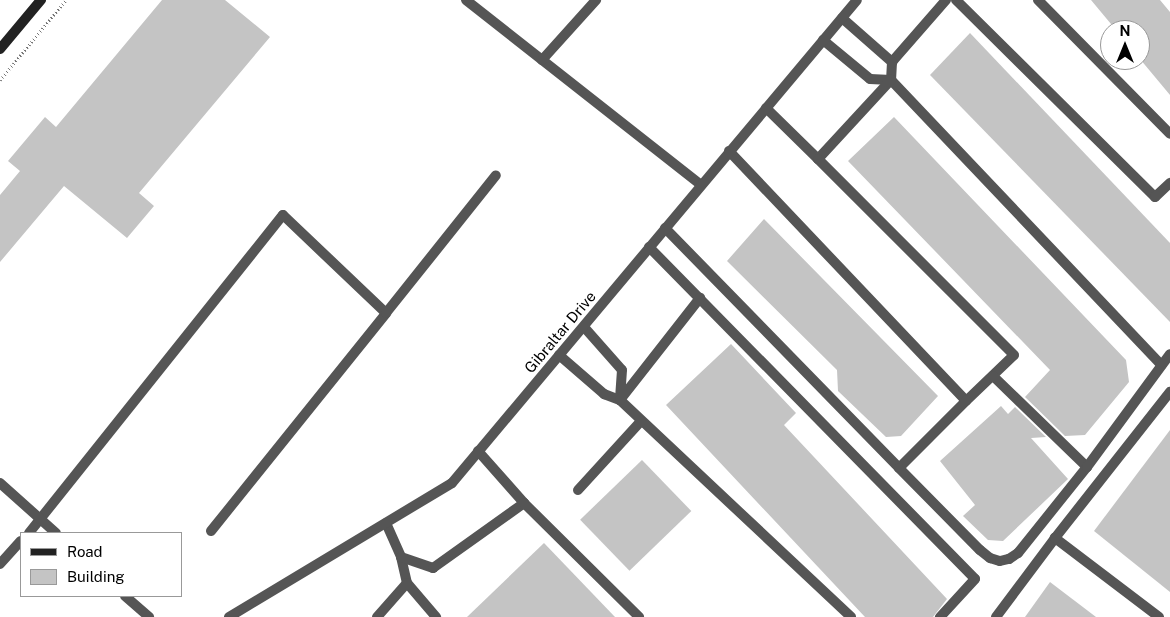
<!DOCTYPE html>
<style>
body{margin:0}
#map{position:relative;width:1170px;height:617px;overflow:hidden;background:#fff;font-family:"Public Sans",sans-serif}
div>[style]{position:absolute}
.building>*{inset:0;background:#c4c4c4;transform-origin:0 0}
.path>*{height:3px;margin-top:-1.5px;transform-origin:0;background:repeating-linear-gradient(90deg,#777 0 1px,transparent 0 3.5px)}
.service>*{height:10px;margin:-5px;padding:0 5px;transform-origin:5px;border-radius:5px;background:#555}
.minor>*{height:10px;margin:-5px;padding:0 5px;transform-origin:5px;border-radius:5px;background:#555}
.secondary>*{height:10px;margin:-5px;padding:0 5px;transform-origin:5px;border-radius:5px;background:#222}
span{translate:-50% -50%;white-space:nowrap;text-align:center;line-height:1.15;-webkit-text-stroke:4.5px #fff;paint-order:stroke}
.street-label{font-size:15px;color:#000}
.legend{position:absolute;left:20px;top:532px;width:162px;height:65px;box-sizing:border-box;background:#fff;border:1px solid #999;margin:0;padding:6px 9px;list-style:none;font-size:15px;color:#000}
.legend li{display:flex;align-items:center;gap:10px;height:25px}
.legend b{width:25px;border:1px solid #999}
.north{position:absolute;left:1100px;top:20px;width:50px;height:50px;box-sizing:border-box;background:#fff;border:1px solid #999;border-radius:50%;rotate:0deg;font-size:14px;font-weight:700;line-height:20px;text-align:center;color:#000}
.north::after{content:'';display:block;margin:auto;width:18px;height:22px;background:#000;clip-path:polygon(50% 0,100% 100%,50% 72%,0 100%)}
</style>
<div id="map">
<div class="building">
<i style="clip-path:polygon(162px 0,225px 0,270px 37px,139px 193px,154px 206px,127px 238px,64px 186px,0 262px,0 195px,20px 171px,8px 161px,45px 117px,56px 127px)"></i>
<i style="clip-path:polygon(1091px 0,1160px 0,1170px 12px,1170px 95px,1140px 59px,1140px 30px,1116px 30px)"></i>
<i style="clip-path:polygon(970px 33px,1170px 243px,1170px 322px,930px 75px)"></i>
<i style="clip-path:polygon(894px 117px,1126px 360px,1129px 382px,1085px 435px,1065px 436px,1025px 397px,1050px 370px,848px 161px)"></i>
<i style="clip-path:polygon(764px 219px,938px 396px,901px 436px,886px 437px,838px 391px,837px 370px,727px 261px)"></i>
<i style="clip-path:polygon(731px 344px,796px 413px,784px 425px,947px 599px,933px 617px,865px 617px,666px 405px)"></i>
<i style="clip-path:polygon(1001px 406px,1008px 414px,1015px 407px,1046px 437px,1031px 438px,1068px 479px,1003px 541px,988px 540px,963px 516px,975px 505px,940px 461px)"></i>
<i style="clip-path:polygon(1170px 430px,1170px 592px,1094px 531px)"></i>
<i style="left:642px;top:460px;width:71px;height:86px;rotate:46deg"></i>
<i style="clip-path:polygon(544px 543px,615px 617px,467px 617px)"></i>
<i style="clip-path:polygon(1050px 582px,1096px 617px,1025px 617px)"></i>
</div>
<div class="path">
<i style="left:0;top:80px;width:104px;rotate:-50.5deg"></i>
</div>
<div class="service">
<i style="left:466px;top:0;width:299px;rotate:38.2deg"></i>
<i style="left:946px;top:0;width:82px;rotate:131.1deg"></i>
<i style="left:892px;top:62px;width:18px;rotate:93deg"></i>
<i style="left:891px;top:80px;width:393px;rotate:46.5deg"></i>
<i style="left:956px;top:0;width:280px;rotate:44.7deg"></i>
<i style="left:1155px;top:197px;width:21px;rotate:-43deg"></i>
<i style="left:1038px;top:0;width:188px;rotate:45.4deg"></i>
<i style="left:842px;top:18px;width:67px;rotate:41.3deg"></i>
<i style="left:823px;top:40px;width:61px;rotate:39.7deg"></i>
<i style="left:870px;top:79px;width:21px;rotate:3deg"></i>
<i style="left:542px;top:60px;width:81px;rotate:-48deg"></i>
<i style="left:766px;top:108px;width:73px;rotate:44.4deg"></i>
<i style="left:818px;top:159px;width:108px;rotate:-47.3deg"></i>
<i style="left:729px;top:151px;width:344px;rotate:46.5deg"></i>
<i style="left:966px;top:401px;width:66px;rotate:-43.8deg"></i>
<i style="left:1014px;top:355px;width:277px;rotate:-135deg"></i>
<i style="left:665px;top:228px;width:335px;rotate:45.7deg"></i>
<i style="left:899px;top:468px;width:95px;rotate:-45deg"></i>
<i style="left:649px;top:247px;width:465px;rotate:45.5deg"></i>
<i style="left:975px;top:579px;width:52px;rotate:132.6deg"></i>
<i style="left:584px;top:327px;width:57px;rotate:48.5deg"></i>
<i style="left:622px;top:370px;width:30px;rotate:94deg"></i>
<i style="left:559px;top:355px;width:60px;rotate:40.9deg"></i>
<i style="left:604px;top:394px;width:17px;rotate:21deg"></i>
<i style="left:620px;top:400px;width:317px;rotate:43.2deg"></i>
<i style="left:993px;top:376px;width:131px;rotate:44.1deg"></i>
<i style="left:620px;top:400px;width:130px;rotate:-51.9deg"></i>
<i style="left:478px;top:451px;width:69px;rotate:48.5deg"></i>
<i style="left:899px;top:468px;width:115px;rotate:45.4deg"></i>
<i style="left:980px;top:550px;width:13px;rotate:39deg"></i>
<i style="left:990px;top:558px;width:10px;rotate:17deg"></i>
<i style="left:1000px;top:561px;width:9px;rotate:-13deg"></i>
<i style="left:1009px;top:559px;width:11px;rotate:-34deg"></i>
<i style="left:1018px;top:553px;width:110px;rotate:-51.3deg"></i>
<i style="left:1087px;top:467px;width:140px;rotate:-53.7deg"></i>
<i style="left:578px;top:490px;width:93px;rotate:-47.6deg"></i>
<i style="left:386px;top:523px;width:37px;rotate:66deg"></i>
<i style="left:401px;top:557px;width:27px;rotate:77deg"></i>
<i style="left:407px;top:583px;width:45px;rotate:49.5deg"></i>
<i style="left:211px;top:531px;width:280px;rotate:-51.2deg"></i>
<i style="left:29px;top:533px;width:407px;rotate:-51.4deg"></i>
<i style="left:283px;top:215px;width:142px;rotate:43.6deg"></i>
<i style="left:386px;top:313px;width:176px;rotate:-51.4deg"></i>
<i style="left:401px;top:557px;width:34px;rotate:19deg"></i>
<i style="left:433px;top:568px;width:112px;rotate:-35.5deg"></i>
<i style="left:524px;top:503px;width:162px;rotate:44.7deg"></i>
<i style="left:0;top:564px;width:31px;rotate:-48deg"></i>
<i style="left:377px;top:617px;width:45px;rotate:-48.6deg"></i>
<i style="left:996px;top:617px;width:99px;rotate:-53.2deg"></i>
<i style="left:1159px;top:617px;width:131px;rotate:-142.8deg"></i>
<i style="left:1055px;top:538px;width:186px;rotate:-51.8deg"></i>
</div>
<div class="minor">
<i style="left:0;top:483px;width:75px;rotate:41.8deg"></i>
<i style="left:125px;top:596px;width:32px;rotate:41deg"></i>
<i style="left:229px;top:617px;width:260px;rotate:-31deg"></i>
<i style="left:452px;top:483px;width:630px;rotate:-50.02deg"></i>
</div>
<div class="secondary">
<i style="left:0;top:49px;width:64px;rotate:-50.1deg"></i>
</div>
<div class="street-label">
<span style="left:560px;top:332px;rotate:-50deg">Gibraltar Drive</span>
</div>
<ul class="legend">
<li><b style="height:6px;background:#222"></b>Road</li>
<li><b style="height:14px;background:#c4c4c4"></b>Building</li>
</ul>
<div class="north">N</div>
</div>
